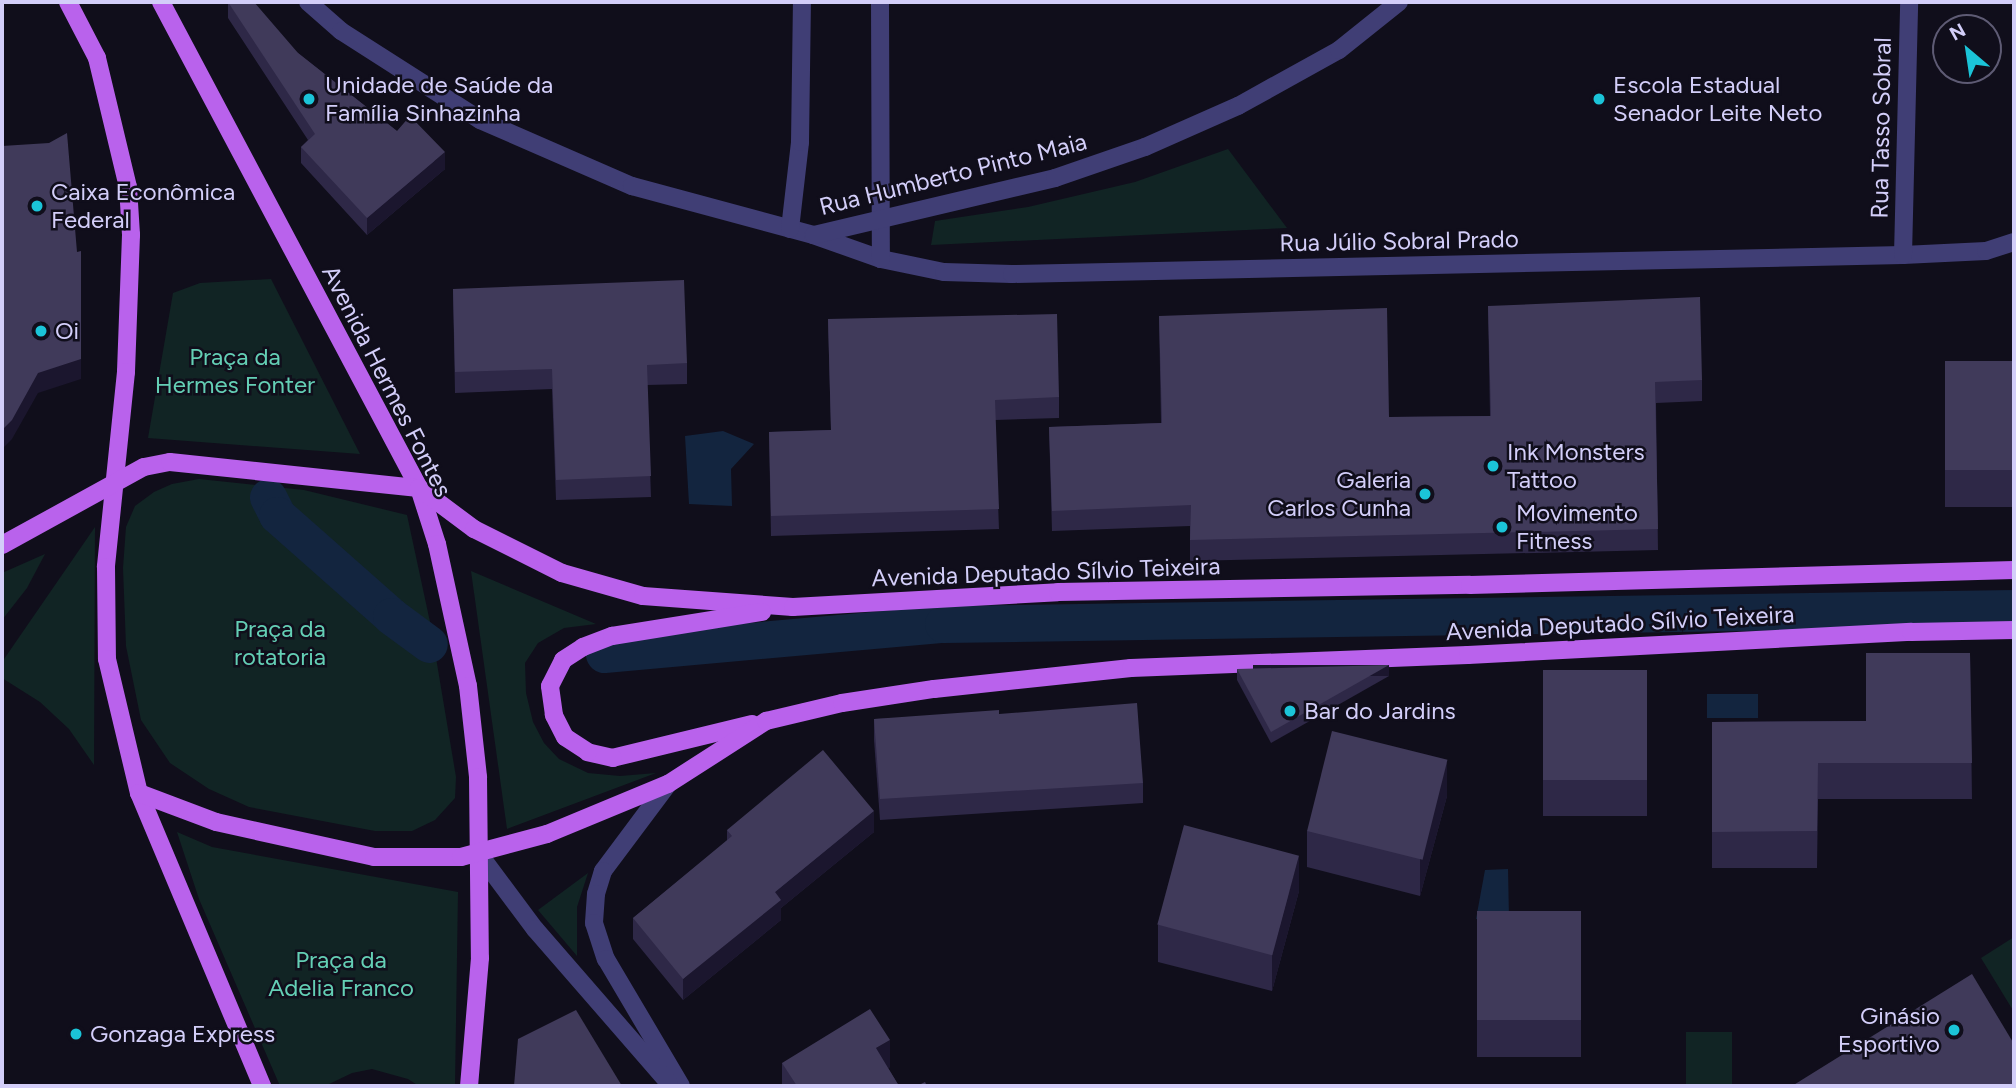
<!DOCTYPE html>
<meta charset="utf-8">
<style>
body{margin:0}
#map{position:relative;width:2016px;height:1088px;overflow:hidden;background:#100e1b;font-family:Figtree,sans-serif}
div>[style]{position:absolute}
.green>*{inset:0;background:#112424;transform-origin:0 0}
.water>*{inset:0;background:#13253f;transform-origin:0 0}
.canal>*{height:37px;margin:-18.5px;padding:0 18.5px;transform-origin:18.5px;border-radius:18.5px;background:#13253f}
.minor>*{height:18px;margin:-9px;padding:0 9px;transform-origin:9px;border-radius:9px;background:#403e75}
.major>*{height:18px;margin:-9px;padding:0 9px;transform-origin:9px;border-radius:9px;background:#b962ec}
.wall>*{inset:0;background:#2e2847;transform-origin:0 0}
.shaded-wall>*{inset:0;background:#1b162e;transform-origin:0 0}
.building>*{inset:0;background:#403a5a;transform-origin:0 0}
.dots>*{width:19px;height:19px;translate:-50% -50%;box-sizing:border-box;border:4px solid #100e1b;border-radius:50%}
span{translate:-50% -50%;white-space:nowrap;text-align:center;line-height:1.15;-webkit-text-stroke:5px #100e1b;paint-order:stroke}
.poi-label{font-size:24px;color:#d3cef9}
.left{translate:0 -50%;text-align:left}
.right{translate:-100% -50%;text-align:right}
.street-label{font-size:24px;color:#d3cef9}
.park-label{font-size:24px;color:#64cfb5}
.frame{position:absolute;inset:0;border:4px solid #d3cef9;pointer-events:none}
.north{position:absolute;left:1932px;top:14px;width:70px;height:70px;box-sizing:border-box;background:#100e1b;border:2px solid #5e5b74;border-radius:50%;rotate:331deg;font-size:19px;font-weight:700;line-height:28px;text-align:center;color:#d3cef9}
.north::after{content:'';display:block;margin:auto;width:24px;height:32px;background:#1bc4d8;clip-path:polygon(50% 0,100% 100%,50% 72%,0 100%)}
</style>
<div id="map">
<div class="green">
<i style="clip-path:polygon(1228px 149px,1287px 228px,931px 245px,935px 221px,1028px 207px,1135px 182px)"></i>
<i style="clip-path:polygon(271px 279px,360px 454px,148px 438px,173px 293px,200px 283px)"></i>
<i style="clip-path:polygon(199px 479px,304px 490px,407px 515px,430px 622px,456px 777px,455px 798px,435px 820px,412px 831px,375px 831px,249px 807px,209px 789px,170px 763px,141px 720px,126px 646px,123px 568px,126px 527px,135px 506px,154px 492px,172px 484px)"></i>
<i style="clip-path:polygon(95px 527px,94px 765px,69px 729px,40px 702px,2px 678px,2px 662px)"></i>
<i style="clip-path:polygon(45px 554px,27px 588px,2px 620px,2px 573px)"></i>
<i style="clip-path:polygon(471px 571px,596px 624px,564px 628px,538px 643px,525px 663px,526px 693px,533px 722px,544px 743px,559px 759px,588px 773px,620px 776px,656px 773px,507px 829px)"></i>
<i style="clip-path:polygon(177px 832px,212px 847px,458px 892px,455px 1086px,419px 1086px,408px 1079px,372px 1069px,352px 1073px,325px 1086px,280px 1086px,199px 899px)"></i>
<i style="clip-path:polygon(588px 873px,577px 907px,577px 956px,538px 910px)"></i>
<i style="clip-path:polygon(2014px 937px,2014px 1012px,1981px 958px)"></i>
<i style="left:1732px;top:1032px;width:54px;height:46px;rotate:90deg"></i>
</div>
<div class="water">
<i style="clip-path:polygon(723px 431px,754px 444px,731px 469px,732px 506px,689px 504px,685px 436px)"></i>
<i style="left:1707px;top:694px;width:51px;height:24px"></i>
<i style="clip-path:polygon(1508px 869px,1509px 918px,1476px 919px,1485px 870px)"></i>
</div>
<div class="canal">
<i style="left:268px;top:497px;width:20px;rotate:63deg"></i>
<i style="left:277px;top:515px;width:152px;rotate:41.5deg"></i>
<i style="left:391px;top:616px;width:47px;rotate:36.4deg"></i>
<i style="left:604px;top:654px;width:340px;rotate:-5.1deg"></i>
<i style="left:943px;top:624px;width:1071px;rotate:-0.86deg"></i>
</div>
<div class="minor">
<i style="left:308px;top:2px;width:44px;rotate:41.3deg"></i>
<i style="left:341px;top:31px;width:165px;rotate:32.6deg"></i>
<i style="left:480px;top:120px;width:166px;rotate:23.5deg"></i>
<i style="left:632px;top:186px;width:188px;rotate:15.1deg"></i>
<i style="left:813px;top:235px;width:72px;rotate:19.4deg"></i>
<i style="left:881px;top:259px;width:64px;rotate:11.7deg"></i>
<i style="left:944px;top:272px;width:68px;rotate:1.7deg"></i>
<i style="left:1012px;top:274px;width:891px;rotate:-1.22deg"></i>
<i style="left:1903px;top:255px;width:83px;rotate:-2.8deg"></i>
<i style="left:1986px;top:251px;width:29px;rotate:-18deg"></i>
<i style="left:880px;top:2px;width:257px;rotate:89.8deg"></i>
<i style="left:790px;top:229px;width:88px;rotate:-83.4deg"></i>
<i style="left:800px;top:142px;width:140px;rotate:-89.2deg"></i>
<i style="left:814px;top:235px;width:248px;rotate:-13.3deg"></i>
<i style="left:1055px;top:178px;width:95px;rotate:-19deg"></i>
<i style="left:1145px;top:147px;width:102px;rotate:-23.8deg"></i>
<i style="left:1238px;top:106px;width:115px;rotate:-29deg"></i>
<i style="left:1339px;top:50px;width:77px;rotate:-38.7deg"></i>
<i style="left:1903px;top:255px;width:253px;rotate:-88.6deg"></i>
<i style="left:668px;top:784px;width:109px;rotate:126.8deg"></i>
<i style="left:603px;top:871px;width:24px;rotate:107deg"></i>
<i style="left:596px;top:894px;width:29px;rotate:94deg"></i>
<i style="left:594px;top:923px;width:38px;rotate:72deg"></i>
<i style="left:606px;top:959px;width:147px;rotate:59.4deg"></i>
<i style="left:479px;top:854px;width:94px;rotate:53.3deg"></i>
<i style="left:535px;top:929px;width:204px;rotate:49deg"></i>
</div>
<div class="major">
<i style="left:68px;top:2px;width:63px;rotate:62.6deg"></i>
<i style="left:97px;top:58px;width:133px;rotate:76.5deg"></i>
<i style="left:128px;top:187px;width:48px;rotate:86.4deg"></i>
<i style="left:131px;top:235px;width:137px;rotate:92.1deg"></i>
<i style="left:126px;top:372px;width:196px;rotate:95.9deg"></i>
<i style="left:106px;top:567px;width:92px;rotate:89.4deg"></i>
<i style="left:107px;top:659px;width:138px;rotate:76.6deg"></i>
<i style="left:139px;top:793px;width:318px;rotate:67.2deg"></i>
<i style="left:161px;top:2px;width:550px;rotate:62.04deg"></i>
<i style="left:419px;top:488px;width:59px;rotate:72.2deg"></i>
<i style="left:437px;top:544px;width:145px;rotate:77.7deg"></i>
<i style="left:468px;top:686px;width:92px;rotate:83.7deg"></i>
<i style="left:478px;top:777px;width:181px;rotate:89.4deg"></i>
<i style="left:480px;top:958px;width:128px;rotate:94.9deg"></i>
<i style="left:2px;top:545px;width:162px;rotate:-28.8deg"></i>
<i style="left:144px;top:467px;width:26px;rotate:-11deg"></i>
<i style="left:170px;top:462px;width:250px;rotate:6deg"></i>
<i style="left:419px;top:488px;width:69px;rotate:36.7deg"></i>
<i style="left:474px;top:529px;width:98px;rotate:26.6deg"></i>
<i style="left:562px;top:573px;width:84px;rotate:15.9deg"></i>
<i style="left:643px;top:596px;width:150px;rotate:4.2deg"></i>
<i style="left:793px;top:607px;width:265px;rotate:-3.2deg"></i>
<i style="left:1058px;top:592px;width:412px;rotate:-1deg"></i>
<i style="left:1470px;top:585px;width:544px;rotate:-1.58deg"></i>
<i style="left:752px;top:724px;width:143px;rotate:166.3deg"></i>
<i style="left:613px;top:758px;width:26px;rotate:-167deg"></i>
<i style="left:588px;top:752px;width:27px;rotate:-147deg"></i>
<i style="left:565px;top:737px;width:25px;rotate:-117deg"></i>
<i style="left:554px;top:715px;width:29px;rotate:-98deg"></i>
<i style="left:550px;top:686px;width:29px;rotate:-63deg"></i>
<i style="left:563px;top:660px;width:24px;rotate:-33deg"></i>
<i style="left:583px;top:647px;width:31px;rotate:-21deg"></i>
<i style="left:612px;top:636px;width:152px;rotate:-9.1deg"></i>
<i style="left:139px;top:793px;width:82px;rotate:20.6deg"></i>
<i style="left:216px;top:822px;width:162px;rotate:12.5deg"></i>
<i style="left:374px;top:857px;width:87px"></i>
<i style="left:461px;top:857px;width:89px;rotate:-15deg"></i>
<i style="left:547px;top:834px;width:131px;rotate:-22.5deg"></i>
<i style="left:668px;top:784px;width:117px;rotate:-32.7deg"></i>
<i style="left:766px;top:721px;width:78px;rotate:-13.3deg"></i>
<i style="left:842px;top:703px;width:93px;rotate:-8.7deg"></i>
<i style="left:934px;top:689px;width:198px;rotate:-6.1deg"></i>
<i style="left:1131px;top:668px;width:337px;rotate:-2.2deg"></i>
<i style="left:1468px;top:655px;width:444px;rotate:-3deg"></i>
<i style="left:1911px;top:632px;width:103px;rotate:-1.1deg"></i>
</div>
<div class="wall">
<i style="clip-path:polygon(228px 2px,298px 53px,445px 169px,367px 235px,301px 163px,301px 147px,308px 140px,228px 18px)"></i>
<i style="clip-path:polygon(453px 289px,687px 363px,687px 384px,647px 385px,651px 497px,556px 500px,552px 389px,455px 393px)"></i>
<i style="clip-path:polygon(1488px 306px,1702px 380px,1702px 401px,1656px 403px,1658px 550px,1190px 561px,1190px 526px,1052px 531px,1049px 427px,1161px 423px,1159px 316px,1389px 417px,1490px 416px)"></i>
<i style="clip-path:polygon(828px 319px,1059px 397px,1059px 418px,995px 420px,999px 529px,771px 536px,769px 432px,831px 430px)"></i>
<i style="left:1945px;top:361px;width:69px;height:146px"></i>
<i style="clip-path:polygon(1970px 653px,1972px 799px,1818px 799px,1817px 868px,1712px 868px,1712px 722px,1866px 721px)"></i>
<i style="clip-path:polygon(1237px 669px,1389px 676px,1271px 743px,1237px 680px)"></i>
<i style="left:1543px;top:670px;width:104px;height:146px"></i>
<i style="clip-path:polygon(999px 714px,1143px 783px,1143px 803px,880px 820px,874px 740px,874px 719px)"></i>
<i style="clip-path:polygon(1447px 796px,1420px 896px,1307px 867px,1307px 831px)"></i>
<i style="clip-path:polygon(727px 830px,874px 832px,781px 908px,781px 920px,683px 1000px,633px 939px,633px 918px,727px 841px)"></i>
<i style="clip-path:polygon(1299px 891px,1272px 991px,1158px 962px,1158px 925px)"></i>
<i style="left:1477px;top:911px;width:104px;height:146px"></i>
<i style="clip-path:polygon(782px 1063px,890px 1067px,888px 1068px,899px 1086px,782px 1086px)"></i>
</div>
<div class="shaded-wall">
<i style="clip-path:polygon(445px 152px,445px 169px,367px 235px,367px 218px)"></i>
<i style="clip-path:polygon(81px 251px,81px 379px,38px 393px,12px 439px,2px 449px,2px 430px)"></i>
<i style="left:1389px;top:665px;width:11px;height:136px;rotate:90deg"></i>
<i style="clip-path:polygon(1447px 760px,1447px 796px,1420px 896px,1420px 859px)"></i>
<i style="clip-path:polygon(874px 811px,874px 832px,781px 908px,781px 920px,683px 1000px,683px 979px,775px 892px)"></i>
<i style="clip-path:polygon(1299px 855px,1299px 891px,1272px 991px,1272px 954px)"></i>
<i style="clip-path:polygon(890px 1040px,890px 1067px,876px 1075px,876px 1048px)"></i>
</div>
<div class="building">
<i style="clip-path:polygon(228px 2px,254px 2px,298px 53px,397px 131px,410px 116px,445px 152px,367px 218px,301px 147px,315px 134px)"></i>
<i style="clip-path:polygon(67px 133px,77px 252px,81px 251px,81px 359px,38px 373px,12px 420px,2px 430px,2px 146px,49px 143px)"></i>
<i style="clip-path:polygon(684px 280px,687px 363px,647px 365px,651px 476px,556px 480px,552px 369px,455px 372px,453px 289px)"></i>
<i style="clip-path:polygon(1700px 297px,1702px 380px,1655px 382px,1658px 529px,1190px 540px,1191px 505px,1052px 511px,1049px 427px,1162px 423px,1159px 316px,1387px 308px,1389px 417px,1491px 416px,1488px 306px)"></i>
<i style="clip-path:polygon(1057px 314px,1059px 397px,995px 400px,999px 509px,771px 516px,769px 432px,831px 430px,828px 319px)"></i>
<i style="left:1945px;top:361px;width:69px;height:109px"></i>
<i style="clip-path:polygon(1866px 653px,1970px 653px,1972px 763px,1818px 763px,1817px 831px,1712px 832px,1712px 722px,1866px 721px)"></i>
<i style="clip-path:polygon(1389px 665px,1271px 732px,1237px 669px)"></i>
<i style="left:1543px;top:670px;width:104px;height:110px"></i>
<i style="clip-path:polygon(1137px 703px,1143px 783px,880px 799px,874px 719px,999px 710px,999px 714px)"></i>
<i style="left:1332px;top:731px;width:119px;height:103px;rotate:14deg"></i>
<i style="clip-path:polygon(823px 750px,874px 811px,775px 892px,781px 900px,683px 979px,633px 918px,732px 836px,727px 830px)"></i>
<i style="left:1184px;top:825px;width:119px;height:103px;rotate:15deg"></i>
<i style="left:1477px;top:911px;width:104px;height:109px"></i>
<i style="clip-path:polygon(1972px 974px,2014px 1044px,2014px 1086px,1792px 1086px)"></i>
<i style="clip-path:polygon(870px 1009px,890px 1040px,876px 1048px,899px 1086px,797px 1086px,782px 1063px)"></i>
<i style="clip-path:polygon(576px 1010px,622px 1086px,514px 1086px,518px 1039px)"></i>
<i style="clip-path:polygon(925px 1082px,927px 1086px,917px 1086px)"></i>
</div>
<div class="dots">
<i style="left:309px;top:99px;background:#1bc4d8"></i>
<i style="left:1599px;top:99px;background:#1bc4d8"></i>
<i style="left:37px;top:206px;background:#1bc4d8"></i>
<i style="left:41px;top:331px;background:#1bc4d8"></i>
<i style="left:1493px;top:466px;background:#1bc4d8"></i>
<i style="left:1425px;top:494px;background:#1bc4d8"></i>
<i style="left:1502px;top:527px;background:#1bc4d8"></i>
<i style="left:1290px;top:711px;background:#1bc4d8"></i>
<i style="left:1954px;top:1030px;background:#1bc4d8"></i>
<i style="left:76px;top:1034px;background:#1bc4d8"></i>
</div>
<div class="poi-label">
<span class="left" style="left:325px;top:99px">Unidade de Saúde da<br>Família Sinhazinha</span>
<span class="left" style="left:1613px;top:99px">Escola Estadual<br>Senador Leite Neto</span>
<span class="left" style="left:51px;top:206px">Caixa Econômica<br>Federal</span>
<span class="left" style="left:55px;top:331px">Oi</span>
<span class="left" style="left:1507px;top:466px">Ink Monsters<br>Tattoo</span>
<span class="right" style="left:1411px;top:494px">Galeria<br>Carlos Cunha</span>
<span class="left" style="left:1516px;top:527px">Movimento<br>Fitness</span>
<span class="left" style="left:1304px;top:711px">Bar do Jardins</span>
<span class="right" style="left:1940px;top:1030px">Ginásio<br>Esportivo</span>
<span class="left" style="left:90px;top:1034px">Gonzaga Express</span>
</div>
<div class="street-label">
<span style="left:1881px;top:128px;rotate:-89deg">Rua Tasso Sobral</span>
<span style="left:953px;top:174px;rotate:-14deg">Rua Humberto Pinto Maia</span>
<span style="left:1399px;top:241px;rotate:-1deg">Rua Júlio Sobral Prado</span>
<span style="left:387px;top:381px;rotate:63deg">Avenida Hermes Fontes</span>
<span style="left:1046px;top:572px;rotate:-2deg">Avenida Deputado Sílvio Teixeira</span>
<span style="left:1620px;top:623px;rotate:-3deg">Avenida Deputado Sílvio Teixeira</span>
</div>
<div class="park-label">
<span style="left:235px;top:371px">Praça da<br>Hermes Fonter</span>
<span style="left:280px;top:643px">Praça da<br>rotatoria</span>
<span style="left:341px;top:974px">Praça da<br>Adelia Franco</span>
</div>
<div class="frame"></div>
<div class="north">N</div>
</div>
